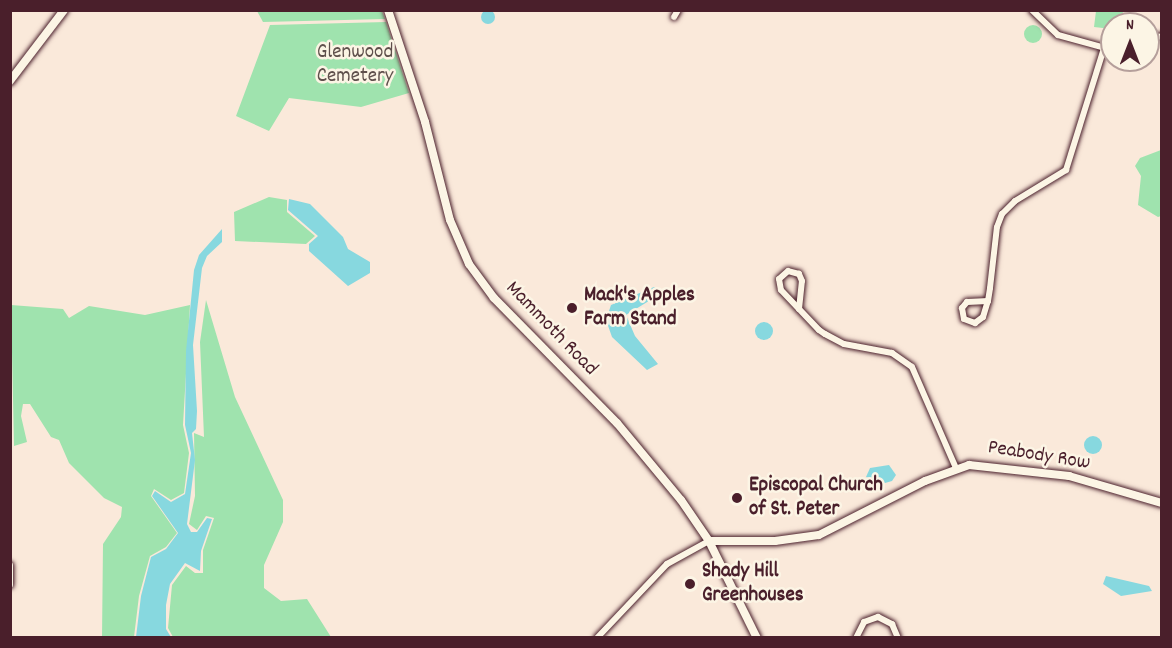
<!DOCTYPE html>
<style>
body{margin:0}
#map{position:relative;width:1172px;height:648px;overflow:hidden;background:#fae9da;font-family:Dekko,sans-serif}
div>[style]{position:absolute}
.green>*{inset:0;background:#9fe3ae}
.round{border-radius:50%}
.water>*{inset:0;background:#87d8df}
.roads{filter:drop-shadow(0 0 2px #4a1f2b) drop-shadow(0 0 2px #4a1f2b)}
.minor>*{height:6px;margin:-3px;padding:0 3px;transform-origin:3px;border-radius:3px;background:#fcf5e5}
.tertiary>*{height:8px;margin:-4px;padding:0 4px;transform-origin:4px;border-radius:4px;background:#fcf5e5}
.secondary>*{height:8px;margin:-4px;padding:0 4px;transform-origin:4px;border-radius:4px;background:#fcf5e5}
.dots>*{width:16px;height:16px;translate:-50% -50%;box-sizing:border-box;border:3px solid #fcf5e5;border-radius:50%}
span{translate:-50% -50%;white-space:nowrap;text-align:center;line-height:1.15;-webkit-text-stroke:5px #fcf5e5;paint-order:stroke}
.park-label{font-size:21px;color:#5f504c}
.poi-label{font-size:21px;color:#4a1f2b;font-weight:700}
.left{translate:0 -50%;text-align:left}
.street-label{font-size:21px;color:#4a1f2b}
.frame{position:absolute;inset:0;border:12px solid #4a1f2b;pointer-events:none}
.north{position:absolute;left:1100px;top:12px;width:60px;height:60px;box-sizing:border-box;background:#fcf5e5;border:2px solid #b59f9b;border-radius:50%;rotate:0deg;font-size:16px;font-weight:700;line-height:24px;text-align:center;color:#4a1f2b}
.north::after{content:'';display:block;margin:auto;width:21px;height:27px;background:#4a1f2b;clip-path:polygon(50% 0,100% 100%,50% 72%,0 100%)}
</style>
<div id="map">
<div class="green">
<i style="clip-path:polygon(257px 11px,382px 11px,385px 19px,263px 22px)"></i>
<i style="clip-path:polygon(1096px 11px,1123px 11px,1122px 24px,1112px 24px,1112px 29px,1094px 27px)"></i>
<i style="clip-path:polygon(386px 22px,409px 93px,361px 107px,289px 98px,269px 131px,236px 116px,270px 25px)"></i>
<i class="round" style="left:1024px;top:25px;width:18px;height:18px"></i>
<i style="clip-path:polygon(1161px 150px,1161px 216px,1158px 217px,1138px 205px,1141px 176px,1135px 166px,1140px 158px)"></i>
<i style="clip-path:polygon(269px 197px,287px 200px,287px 212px,315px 236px,306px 244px,235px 241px,234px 212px)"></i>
<i style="clip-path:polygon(206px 300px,235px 397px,283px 500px,283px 522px,264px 565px,264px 588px,281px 601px,307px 599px,331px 637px,173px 637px,168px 628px,172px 585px,186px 566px,195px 573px,203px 573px,203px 550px,214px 518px,206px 516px,197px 530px,189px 524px,195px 496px,194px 433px,204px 437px,200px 342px)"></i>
<i style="clip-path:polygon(11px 305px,63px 309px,69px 318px,89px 306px,145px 315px,190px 305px,183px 425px,189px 453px,184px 493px,171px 500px,154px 489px,151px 496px,177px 533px,166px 547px,150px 556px,139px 596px,134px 637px,102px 637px,103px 544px,121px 517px,122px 507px,104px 498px,69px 463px,59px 440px,51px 437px,30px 404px,23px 404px,21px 416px,27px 442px,14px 446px)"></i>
</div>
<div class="water">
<i class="round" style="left:481px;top:10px;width:14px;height:14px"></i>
<i style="clip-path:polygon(289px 199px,310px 204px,343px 237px,348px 249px,370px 262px,370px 273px,348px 286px,309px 251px,309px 244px,318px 236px,288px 210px)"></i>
<i style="clip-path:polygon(222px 229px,222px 242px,207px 256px,202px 268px,193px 345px,197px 411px,196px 429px,192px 433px,195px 460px,187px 524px,191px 532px,197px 532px,207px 518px,212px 519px,201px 551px,200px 571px,185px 563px,170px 584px,166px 605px,166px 629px,171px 637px,136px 637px,141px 596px,151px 557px,166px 549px,178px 533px,152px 496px,155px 491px,171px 502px,185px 494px,191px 453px,185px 425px,186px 351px,194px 270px,199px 255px)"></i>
<i style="clip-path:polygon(654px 287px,660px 291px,657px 296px,626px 315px,635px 336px,658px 364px,647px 370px,612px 337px,606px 320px,611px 305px)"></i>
<i class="round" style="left:755px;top:322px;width:18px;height:18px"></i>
<i class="round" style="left:1084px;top:436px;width:18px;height:18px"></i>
<i style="clip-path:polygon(889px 465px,896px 475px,892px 481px,885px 483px,866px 477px,870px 468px)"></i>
<i style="clip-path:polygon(1106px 576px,1149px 586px,1152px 591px,1121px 596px,1103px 584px)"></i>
</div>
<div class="roads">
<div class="minor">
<i style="left:1032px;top:10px;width:36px;rotate:44deg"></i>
<i style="left:1058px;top:35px;width:56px;rotate:15.5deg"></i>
<i style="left:674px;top:17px;width:8px;rotate:-60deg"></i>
<i style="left:1148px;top:39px;width:14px;rotate:-12deg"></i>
<i style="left:988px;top:301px;width:21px;rotate:177deg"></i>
<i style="left:967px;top:302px;width:8px;rotate:130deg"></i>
<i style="left:962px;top:308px;width:11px;rotate:80deg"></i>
<i style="left:964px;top:319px;width:12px;rotate:20deg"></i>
<i style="left:975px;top:323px;width:10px;rotate:-37deg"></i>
<i style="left:983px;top:317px;width:17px;rotate:-73deg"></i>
<i style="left:988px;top:301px;width:13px;rotate:-81deg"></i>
<i style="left:990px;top:288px;width:61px;rotate:-83.5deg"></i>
<i style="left:997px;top:227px;width:14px;rotate:-69deg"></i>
<i style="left:1002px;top:214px;width:18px;rotate:-45deg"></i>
<i style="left:1015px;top:201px;width:60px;rotate:-31.3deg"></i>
<i style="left:1066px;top:170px;width:125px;rotate:-72.7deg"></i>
<i style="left:799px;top:309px;width:28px;rotate:-84deg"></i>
<i style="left:802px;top:281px;width:8px;rotate:-113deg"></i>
<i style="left:799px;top:274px;width:11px;rotate:-165deg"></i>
<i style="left:788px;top:271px;width:12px;rotate:138deg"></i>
<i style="left:779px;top:279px;width:11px;rotate:80deg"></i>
<i style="left:781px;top:290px;width:55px;rotate:46.5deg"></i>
<i style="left:819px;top:330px;width:7px;rotate:34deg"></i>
<i style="left:825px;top:334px;width:21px;rotate:28deg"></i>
<i style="left:844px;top:344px;width:49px;rotate:10.6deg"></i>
<i style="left:892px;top:353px;width:24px;rotate:35deg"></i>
<i style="left:912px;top:367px;width:110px;rotate:66.5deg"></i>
<i style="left:10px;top:565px;width:20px;rotate:90deg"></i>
<i style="left:597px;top:638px;width:102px;rotate:-46.6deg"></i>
<i style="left:667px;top:564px;width:48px;rotate:-28.7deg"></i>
<i style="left:856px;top:638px;width:18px;rotate:-63deg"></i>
<i style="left:864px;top:622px;width:15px;rotate:-20deg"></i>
<i style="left:878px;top:617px;width:16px;rotate:27deg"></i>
<i style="left:892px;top:624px;width:15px;rotate:67deg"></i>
</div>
<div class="tertiary">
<i style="left:10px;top:81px;width:89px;rotate:-52.7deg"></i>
<i style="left:709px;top:541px;width:66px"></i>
<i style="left:775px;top:541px;width:44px;rotate:-7.8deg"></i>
<i style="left:819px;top:535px;width:119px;rotate:-27deg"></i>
<i style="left:925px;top:481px;width:47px;rotate:-20deg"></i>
<i style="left:969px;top:465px;width:101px;rotate:6.3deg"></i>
<i style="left:1069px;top:476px;width:97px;rotate:16.2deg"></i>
</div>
<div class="secondary">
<i style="left:388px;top:10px;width:118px;rotate:71.7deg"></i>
<i style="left:425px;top:122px;width:101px;rotate:75.7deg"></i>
<i style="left:450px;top:220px;width:48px;rotate:66.6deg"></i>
<i style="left:469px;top:264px;width:42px;rotate:53.7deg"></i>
<i style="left:494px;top:298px;width:175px;rotate:45.5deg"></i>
<i style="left:617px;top:423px;width:100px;rotate:50.3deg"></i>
<i style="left:681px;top:500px;width:50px;rotate:55.7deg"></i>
<i style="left:709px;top:541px;width:108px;rotate:63.7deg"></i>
</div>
</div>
<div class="dots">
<i style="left:572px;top:308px;background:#4a1f2b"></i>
<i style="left:737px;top:498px;background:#4a1f2b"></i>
<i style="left:690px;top:584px;background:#4a1f2b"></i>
</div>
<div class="park-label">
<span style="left:355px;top:65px">Glenwood<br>Cemetery</span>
</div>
<div class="poi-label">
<span class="left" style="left:584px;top:308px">Mack's Apples<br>Farm Stand</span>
<span class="left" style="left:749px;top:498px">Episcopal Church<br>of St. Peter</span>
<span class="left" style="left:702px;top:584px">Shady Hill<br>Greenhouses</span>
</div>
<div class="street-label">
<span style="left:551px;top:329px;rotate:46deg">Mammoth Road</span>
<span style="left:1039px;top:456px;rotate:9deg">Peabody Row</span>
</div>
<div class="frame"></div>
<div class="north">N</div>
</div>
